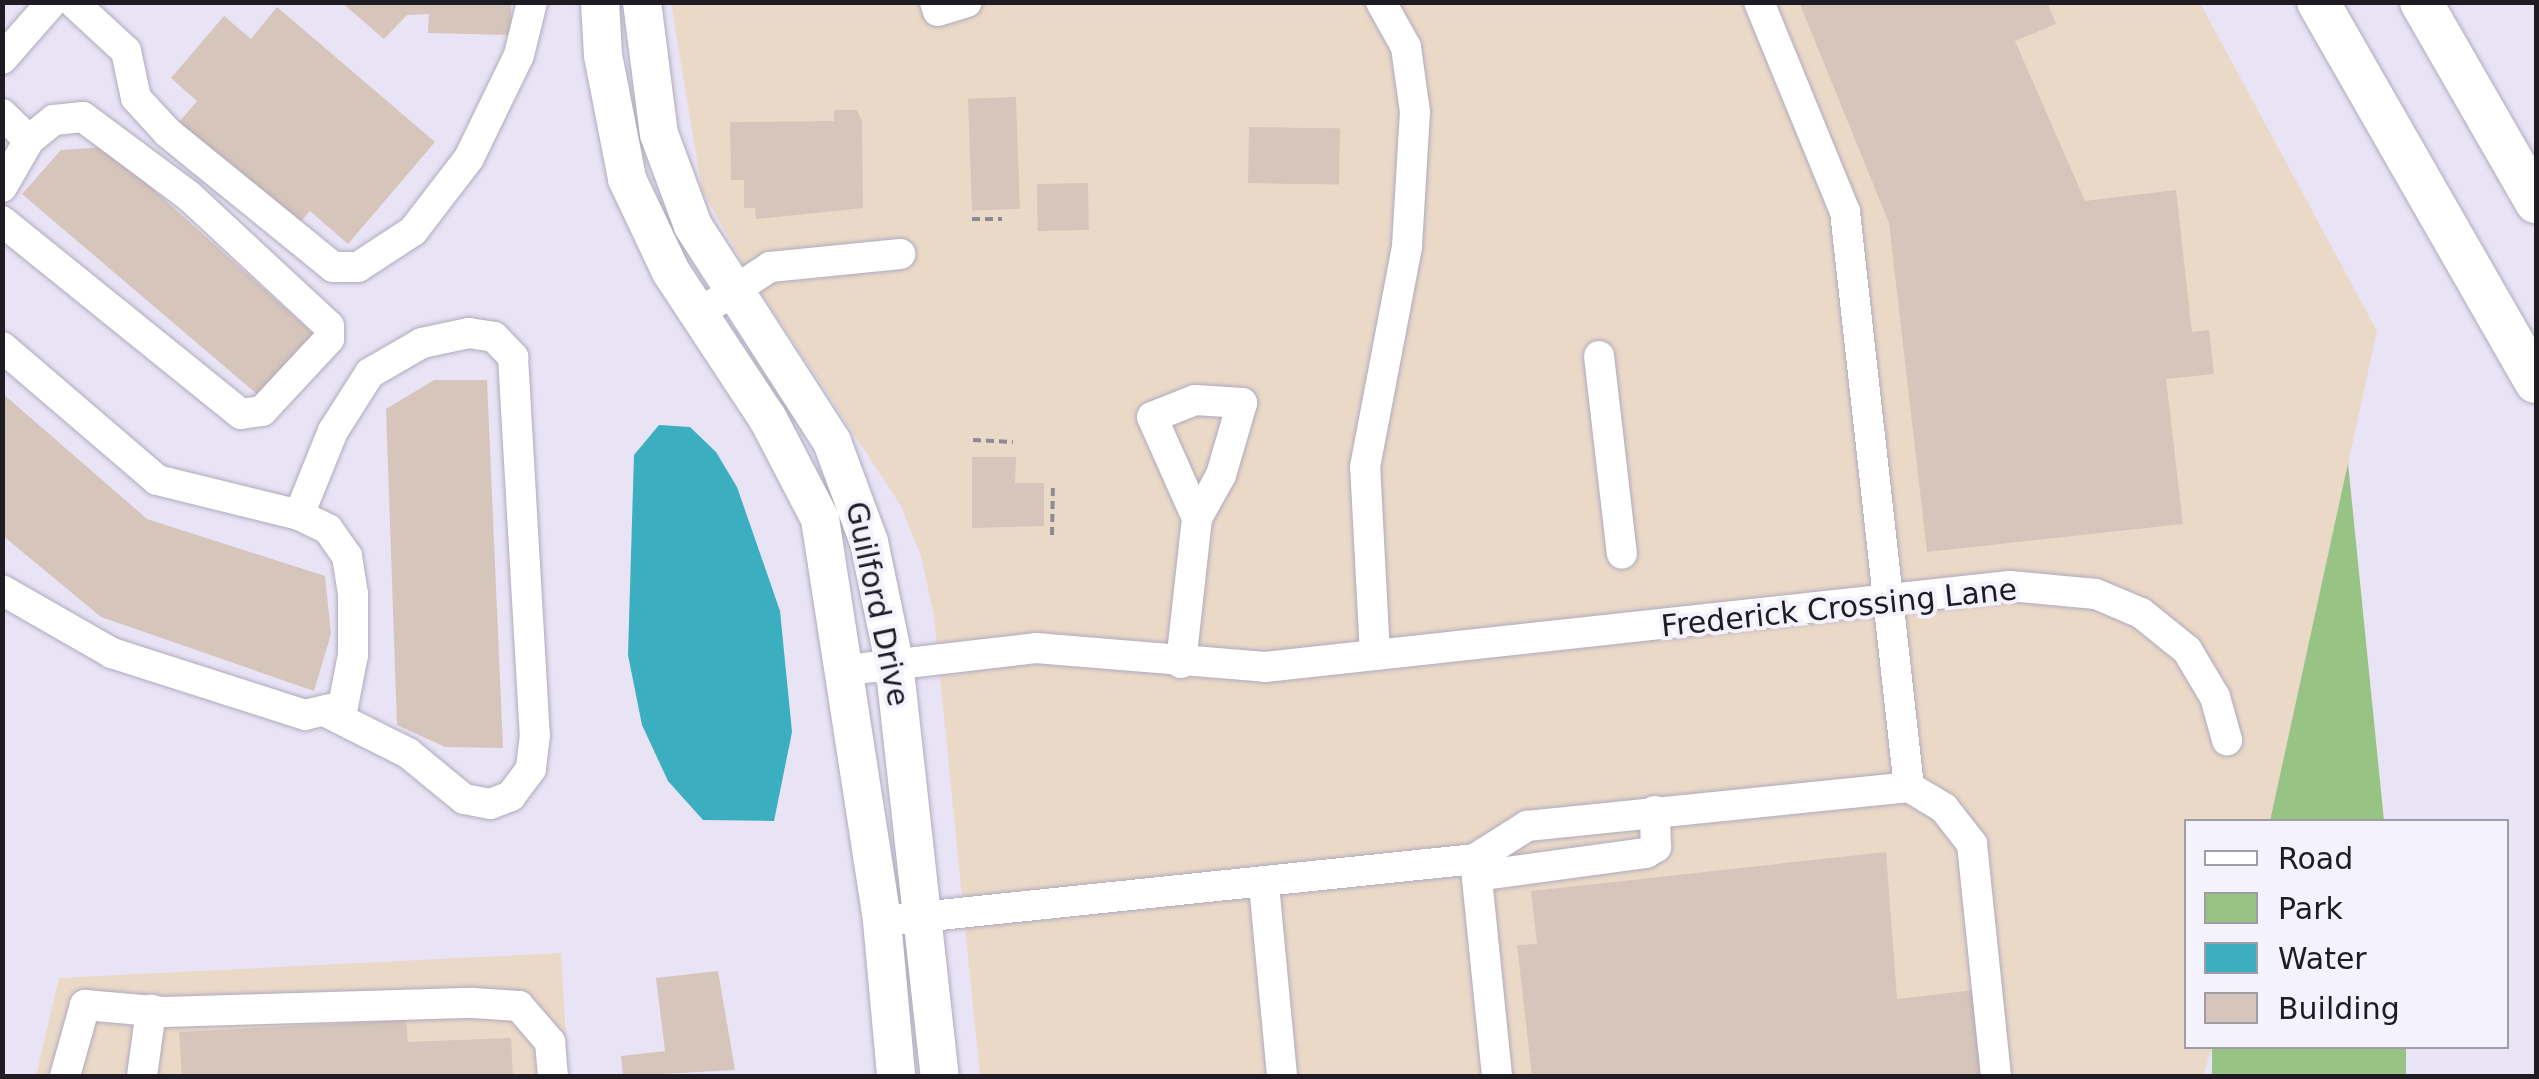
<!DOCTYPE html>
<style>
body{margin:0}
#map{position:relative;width:2539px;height:1079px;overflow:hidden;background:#e8e3f5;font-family:"DejaVu Sans",sans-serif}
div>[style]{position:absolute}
.commercial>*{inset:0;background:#ebd9c8}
.green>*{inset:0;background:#97c385;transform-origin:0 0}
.water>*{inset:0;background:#3bafbf}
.building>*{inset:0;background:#d6c5ba;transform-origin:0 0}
.path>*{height:4px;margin-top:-2px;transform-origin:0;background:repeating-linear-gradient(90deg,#8d8996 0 8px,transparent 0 13px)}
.roads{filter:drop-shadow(0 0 2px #afabbc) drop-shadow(0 0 2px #afabbc)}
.minor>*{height:30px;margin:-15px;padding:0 15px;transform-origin:15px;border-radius:15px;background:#fff}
.major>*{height:38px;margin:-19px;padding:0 19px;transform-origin:19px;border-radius:19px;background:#fff}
.highway>*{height:42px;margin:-21px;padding:0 21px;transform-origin:21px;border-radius:21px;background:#fff}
span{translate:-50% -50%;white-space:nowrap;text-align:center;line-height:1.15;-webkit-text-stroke:8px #f4f2fd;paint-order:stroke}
.street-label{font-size:30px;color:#1e1c22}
.frame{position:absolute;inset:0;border:5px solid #1e1c22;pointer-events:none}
.legend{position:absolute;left:2184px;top:819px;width:325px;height:230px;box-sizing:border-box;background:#f4f2fd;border:2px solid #9e9ca5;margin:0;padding:12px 18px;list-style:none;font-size:30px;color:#1e1c22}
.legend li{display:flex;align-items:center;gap:20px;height:50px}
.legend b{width:50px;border:2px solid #9e9ca5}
</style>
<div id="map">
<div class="commercial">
<i style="clip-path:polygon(671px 3px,2200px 3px,2377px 331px,2270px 821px,2186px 822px,2186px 1046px,2212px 1047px,2203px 1076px,980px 1076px,934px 616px,921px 556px,901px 506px,747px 271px,702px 190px)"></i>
<i style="clip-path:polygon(561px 953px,568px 1076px,36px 1076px,59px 978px)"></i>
</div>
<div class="green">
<i style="clip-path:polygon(2348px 463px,2384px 821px,2270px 821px)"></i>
<i style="left:2212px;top:1046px;width:194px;height:31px"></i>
</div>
<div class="water">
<i style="clip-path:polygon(659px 425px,690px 427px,716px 452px,737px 487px,780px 611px,792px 732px,774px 821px,703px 820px,668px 781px,642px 725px,628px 655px,634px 455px)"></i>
</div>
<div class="building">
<i style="clip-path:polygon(341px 2px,511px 2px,512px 35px,428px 33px,429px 14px,407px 15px,384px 39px)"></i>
<i style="clip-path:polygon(1799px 2px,2047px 2px,2056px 24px,2015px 41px,2085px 201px,2176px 190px,2192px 332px,2209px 330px,2214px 374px,2166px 379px,2183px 524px,1927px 552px,1889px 223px)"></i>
<i style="clip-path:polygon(277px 7px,435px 142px,348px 244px,310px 211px,295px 228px,176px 126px,197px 101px,171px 78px,224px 16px,251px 39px)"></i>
<i style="left:1016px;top:97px;width:112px;height:48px;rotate:88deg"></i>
<i style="clip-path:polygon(834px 110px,857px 110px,862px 121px,863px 208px,756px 219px,755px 208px,744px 208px,744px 180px,731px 180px,730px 122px,834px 121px)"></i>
<i style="left:1249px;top:127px;width:91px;height:56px;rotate:1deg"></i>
<i style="clip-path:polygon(106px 147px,315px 335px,258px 395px,22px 194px,61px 150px)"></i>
<i style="left:1088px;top:183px;width:47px;height:51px;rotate:89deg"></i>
<i style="clip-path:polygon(434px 380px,487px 380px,503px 748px,445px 747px,397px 725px,386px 409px)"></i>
<i style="clip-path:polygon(2px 393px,147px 519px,325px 576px,331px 634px,314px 691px,101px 617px,2px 535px)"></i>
<i style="clip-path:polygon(972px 457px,1016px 457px,1015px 483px,1044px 483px,1044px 526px,972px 528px)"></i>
<i style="clip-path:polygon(1886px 852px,1897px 999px,1974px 990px,1981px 1076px,1532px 1076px,1517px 945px,1537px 944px,1531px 891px)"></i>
<i style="clip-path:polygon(718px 971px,735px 1070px,623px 1076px,621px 1056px,665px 1051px,656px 978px)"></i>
<i style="clip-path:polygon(406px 1020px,408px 1042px,511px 1038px,513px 1076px,182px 1076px,179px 1032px)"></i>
</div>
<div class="path">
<i style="left:972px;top:219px;width:30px"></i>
<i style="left:973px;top:440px;width:40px;rotate:2.9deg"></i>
<i style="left:1052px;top:535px;width:50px;rotate:-88.9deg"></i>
</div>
<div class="roads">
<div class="minor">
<i style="left:73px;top:2px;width:72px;rotate:42.8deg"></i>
<i style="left:126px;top:51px;width:48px;rotate:78deg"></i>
<i style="left:136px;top:98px;width:46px;rotate:47.6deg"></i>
<i style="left:167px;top:132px;width:214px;rotate:39.1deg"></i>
<i style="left:333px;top:267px;width:25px"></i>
<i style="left:358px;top:267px;width:66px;rotate:-33.2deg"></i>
<i style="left:413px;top:231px;width:92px;rotate:-52.5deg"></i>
<i style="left:469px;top:158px;width:114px;rotate:-64.1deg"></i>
<i style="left:519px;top:55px;width:55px;rotate:-76.2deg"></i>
<i style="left:935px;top:2px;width:9px;rotate:72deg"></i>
<i style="left:938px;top:11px;width:30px;rotate:-17deg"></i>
<i style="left:1759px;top:2px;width:227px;rotate:67.7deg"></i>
<i style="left:1845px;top:212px;width:579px;rotate:83.65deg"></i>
<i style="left:2px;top:59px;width:76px;rotate:-48.7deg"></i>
<i style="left:2px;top:114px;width:37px;rotate:44deg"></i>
<i style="left:2px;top:187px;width:54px;rotate:-60.1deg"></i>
<i style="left:29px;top:140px;width:32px;rotate:-39deg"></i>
<i style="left:54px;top:120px;width:29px;rotate:-6deg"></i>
<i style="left:83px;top:117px;width:132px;rotate:36.7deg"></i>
<i style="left:189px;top:196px;width:191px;rotate:42.9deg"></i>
<i style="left:329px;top:326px;width:13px;rotate:90deg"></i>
<i style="left:329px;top:339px;width:98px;rotate:132.9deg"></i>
<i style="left:262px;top:411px;width:21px;rotate:172deg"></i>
<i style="left:241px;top:414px;width:307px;rotate:-141.1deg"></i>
<i style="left:698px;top:314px;width:86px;rotate:-33.1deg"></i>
<i style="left:770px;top:267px;width:131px;rotate:-5.7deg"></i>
<i style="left:2px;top:347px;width:204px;rotate:40.6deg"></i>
<i style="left:157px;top:480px;width:146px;rotate:13.8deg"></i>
<i style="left:299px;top:515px;width:32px;rotate:26deg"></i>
<i style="left:328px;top:529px;width:33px;rotate:55deg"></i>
<i style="left:347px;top:556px;width:38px;rotate:81deg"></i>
<i style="left:353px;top:594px;width:61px;rotate:90deg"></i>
<i style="left:353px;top:655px;width:52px;rotate:101.1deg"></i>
<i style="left:343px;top:706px;width:39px;rotate:167deg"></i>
<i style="left:305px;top:715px;width:203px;rotate:-162.2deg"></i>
<i style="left:112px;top:653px;width:127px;rotate:-150.2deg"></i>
<i style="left:1599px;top:356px;width:199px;rotate:83.4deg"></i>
<i style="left:299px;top:515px;width:91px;rotate:-68deg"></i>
<i style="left:333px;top:431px;width:69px;rotate:-57.5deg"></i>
<i style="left:370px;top:373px;width:60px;rotate:-30deg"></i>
<i style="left:422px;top:343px;width:48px;rotate:-12deg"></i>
<i style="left:469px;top:333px;width:25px;rotate:9deg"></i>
<i style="left:494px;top:337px;width:28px;rotate:46deg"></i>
<i style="left:513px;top:357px;width:379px;rotate:86.7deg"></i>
<i style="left:535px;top:735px;width:34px;rotate:97deg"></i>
<i style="left:531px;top:769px;width:34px;rotate:127deg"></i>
<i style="left:511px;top:796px;width:22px;rotate:159deg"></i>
<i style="left:490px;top:804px;width:26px;rotate:-169deg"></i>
<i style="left:464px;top:799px;width:72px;rotate:-140.6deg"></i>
<i style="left:408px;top:753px;width:89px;rotate:-153.4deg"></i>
<i style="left:1375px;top:655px;width:188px;rotate:-93deg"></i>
<i style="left:1365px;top:467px;width:225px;rotate:-79.2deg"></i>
<i style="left:1407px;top:246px;width:134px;rotate:-86.6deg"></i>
<i style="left:1415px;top:112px;width:66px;rotate:-97.9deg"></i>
<i style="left:1406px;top:47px;width:51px;rotate:-119.1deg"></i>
<i style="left:1181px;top:663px;width:146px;rotate:-83.7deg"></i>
<i style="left:1197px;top:518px;width:49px;rotate:-60.8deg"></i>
<i style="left:1221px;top:475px;width:75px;rotate:-73.7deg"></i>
<i style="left:1242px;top:403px;width:47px;rotate:-176.3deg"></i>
<i style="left:1195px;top:400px;width:46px;rotate:158.4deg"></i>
<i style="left:1152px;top:417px;width:111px;rotate:66deg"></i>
<i style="left:847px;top:670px;width:190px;rotate:-6.6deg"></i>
<i style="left:1036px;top:648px;width:230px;rotate:4.7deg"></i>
<i style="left:1265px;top:667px;width:749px;rotate:-6.21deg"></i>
<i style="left:2010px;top:586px;width:86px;rotate:5.3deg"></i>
<i style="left:2096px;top:594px;width:49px;rotate:22.9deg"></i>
<i style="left:2141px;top:613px;width:59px;rotate:38.8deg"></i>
<i style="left:2187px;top:650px;width:55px;rotate:59.2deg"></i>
<i style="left:2215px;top:697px;width:45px;rotate:74.4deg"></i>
<i style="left:1475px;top:859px;width:218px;rotate:84.2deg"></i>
<i style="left:1477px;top:876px;width:171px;rotate:-7.8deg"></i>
<i style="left:1646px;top:853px;width:12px;rotate:-31deg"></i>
<i style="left:1656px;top:847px;width:36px;rotate:-92deg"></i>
<i style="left:1264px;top:885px;width:192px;rotate:84.6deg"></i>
<i style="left:902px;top:919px;width:576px;rotate:-5.98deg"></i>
<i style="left:1475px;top:859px;width:62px;rotate:-32.4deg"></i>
<i style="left:1527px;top:826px;width:384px;rotate:-5.8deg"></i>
<i style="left:1909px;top:787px;width:41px;rotate:31deg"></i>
<i style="left:1944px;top:808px;width:46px;rotate:52.1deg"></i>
<i style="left:1972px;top:844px;width:233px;rotate:84.1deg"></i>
<i style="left:65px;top:1076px;width:74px;rotate:-74.3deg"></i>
<i style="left:85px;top:1005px;width:79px;rotate:5.1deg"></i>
<i style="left:164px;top:1012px;width:309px;rotate:-1.7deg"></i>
<i style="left:473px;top:1003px;width:46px;rotate:3.7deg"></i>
<i style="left:519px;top:1006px;width:48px;rotate:49.3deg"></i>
<i style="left:550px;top:1042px;width:34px;rotate:85deg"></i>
<i style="left:142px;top:1076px;width:67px;rotate:-82.2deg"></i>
</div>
<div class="major">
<i style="left:600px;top:2px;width:53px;rotate:86.8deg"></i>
<i style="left:603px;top:55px;width:126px;rotate:79deg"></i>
<i style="left:627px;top:179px;width:103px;rotate:64.7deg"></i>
<i style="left:671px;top:272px;width:176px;rotate:56.6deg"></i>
<i style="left:768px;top:419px;width:113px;rotate:62.5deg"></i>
<i style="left:820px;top:519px;width:407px;rotate:81.2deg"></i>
<i style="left:882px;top:921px;width:156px;rotate:84.8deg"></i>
<i style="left:642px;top:2px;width:133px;rotate:82.7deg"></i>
<i style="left:659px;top:134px;width:98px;rotate:69.7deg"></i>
<i style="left:693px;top:226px;width:257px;rotate:57.2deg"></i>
<i style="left:832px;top:442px;width:107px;rotate:69.7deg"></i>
<i style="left:869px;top:542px;width:123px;rotate:78.2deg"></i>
<i style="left:894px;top:662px;width:417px;rotate:83.7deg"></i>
</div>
<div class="highway">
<i style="left:2318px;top:2px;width:438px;rotate:60.2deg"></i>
<i style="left:2421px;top:2px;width:231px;rotate:60.1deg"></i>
</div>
</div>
<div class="street-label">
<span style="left:877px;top:604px;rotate:78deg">Guilford Drive</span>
<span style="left:1839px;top:608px;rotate:-6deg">Frederick Crossing Lane</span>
</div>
<div class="frame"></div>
<ul class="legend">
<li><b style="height:12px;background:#fff"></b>Road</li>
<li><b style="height:28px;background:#97c385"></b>Park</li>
<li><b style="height:28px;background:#3bafbf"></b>Water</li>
<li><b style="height:28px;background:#d6c5ba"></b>Building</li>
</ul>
</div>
